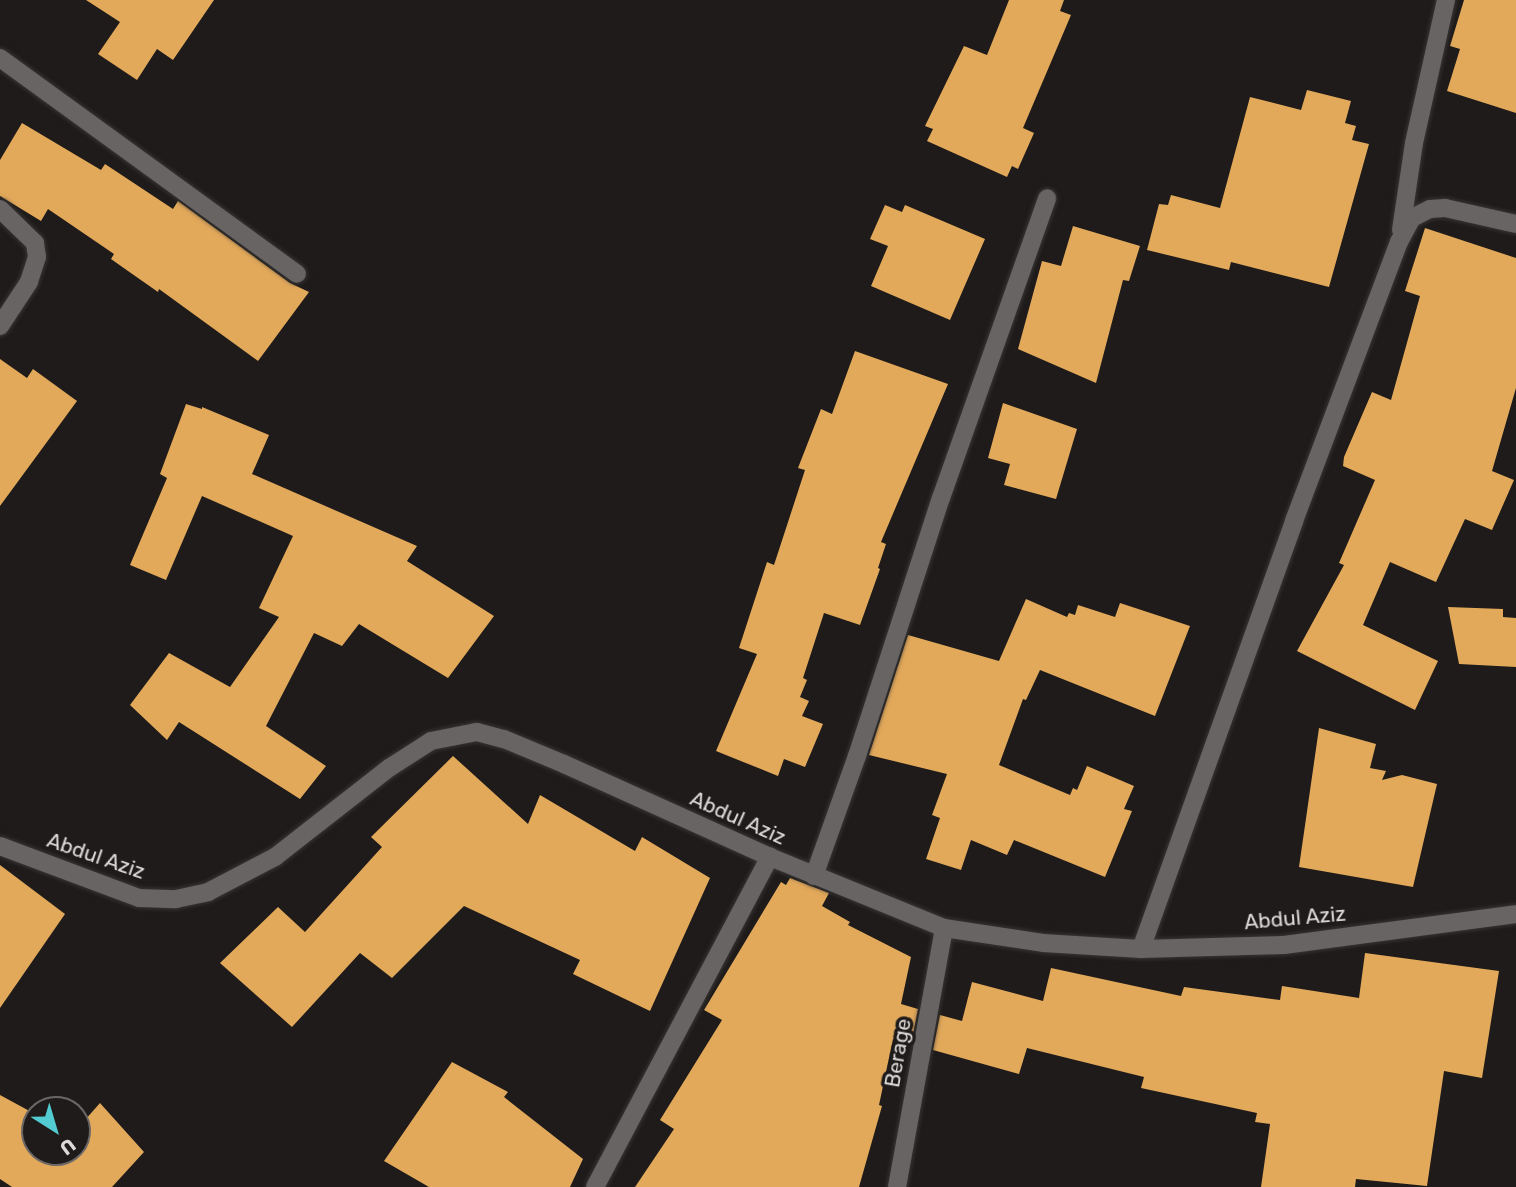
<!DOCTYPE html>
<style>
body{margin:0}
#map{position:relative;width:1516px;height:1187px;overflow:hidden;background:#1e1b1a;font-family:Rubik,sans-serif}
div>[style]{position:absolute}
.building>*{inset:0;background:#e2a95b}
.roads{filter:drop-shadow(0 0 2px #373534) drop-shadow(0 0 2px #373534)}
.minor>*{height:18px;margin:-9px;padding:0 9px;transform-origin:9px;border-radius:9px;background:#686463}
span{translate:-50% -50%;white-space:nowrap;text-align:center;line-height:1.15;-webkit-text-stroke:7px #1e1b1a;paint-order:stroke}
.street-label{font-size:21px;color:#dcdad9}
.north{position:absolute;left:21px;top:1096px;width:70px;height:70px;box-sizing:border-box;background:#1e1b1a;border:2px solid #6a6766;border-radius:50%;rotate:143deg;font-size:19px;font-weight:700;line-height:28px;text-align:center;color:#dcdad9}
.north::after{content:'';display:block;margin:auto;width:24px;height:32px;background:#52ccd0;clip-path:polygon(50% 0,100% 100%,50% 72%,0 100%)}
</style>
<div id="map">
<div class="building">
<i style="clip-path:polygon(86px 0,214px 0,173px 60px,157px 49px,137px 80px,98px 54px,120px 22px)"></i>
<i style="clip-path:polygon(1009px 0,1064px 0,1060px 11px,1071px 15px,1023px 128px,1034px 133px,1018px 169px,1012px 166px,1007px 177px,927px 141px,933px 129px,925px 126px,964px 46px,987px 55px)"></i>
<i style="clip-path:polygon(1464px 0,1516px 0,1516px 113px,1447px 91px,1460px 49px,1450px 46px)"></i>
<i style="clip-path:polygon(1307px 90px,1351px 101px,1345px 123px,1356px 126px,1352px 140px,1369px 144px,1329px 287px,1231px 262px,1229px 270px,1147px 250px,1159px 204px,1168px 205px,1171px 195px,1220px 208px,1250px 97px,1301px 110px)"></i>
<i style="clip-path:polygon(22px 123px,101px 170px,105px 164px,173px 209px,178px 201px,290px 283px,309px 292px,258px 361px,159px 289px,158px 292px,128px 271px,111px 259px,114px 254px,48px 209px,41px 221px,0 196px,0 160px)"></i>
<i style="clip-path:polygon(885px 205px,902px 212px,905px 205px,985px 239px,950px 320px,871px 286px,888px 246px,870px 239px)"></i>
<i style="clip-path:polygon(1073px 226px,1140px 246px,1129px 281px,1123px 280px,1096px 383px,1018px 349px,1042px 261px,1061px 266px)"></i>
<i style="clip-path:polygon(1425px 228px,1516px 258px,1516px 388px,1492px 471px,1514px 480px,1492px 530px,1465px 519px,1436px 582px,1390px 562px,1363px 625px,1438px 661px,1415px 710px,1297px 651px,1344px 565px,1339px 563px,1375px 480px,1343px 466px,1344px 457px,1372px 392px,1391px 400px,1420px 296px,1405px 291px)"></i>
<i style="clip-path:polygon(855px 351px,948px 384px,881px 542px,886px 544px,878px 568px,880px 569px,860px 625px,824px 613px,803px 678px,807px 680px,800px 697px,809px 701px,802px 716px,823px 724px,805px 767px,784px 759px,778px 776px,716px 751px,757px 654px,739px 648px,767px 562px,774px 565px,805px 470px,798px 468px,821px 409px,832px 414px)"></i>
<i style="clip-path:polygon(0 359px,27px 378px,33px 369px,77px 401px,0 506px)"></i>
<i style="clip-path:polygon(1003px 403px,1077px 429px,1056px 499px,1004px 485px,1010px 464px,988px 458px)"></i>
<i style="clip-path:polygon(186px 404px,202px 409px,202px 407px,269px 435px,252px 474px,417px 546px,407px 561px,494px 616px,448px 678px,359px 624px,342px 646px,314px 633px,266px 726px,326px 766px,300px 799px,179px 722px,167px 740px,130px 705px,169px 653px,230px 687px,279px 617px,259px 608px,293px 536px,202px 496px,166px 580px,130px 565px,167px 478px,160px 474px)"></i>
<i style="clip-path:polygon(1026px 599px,1067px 617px,1069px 613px,1075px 615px,1078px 605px,1115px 617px,1120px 603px,1190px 626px,1155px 716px,1040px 670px,1026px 700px,1023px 699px,999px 765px,1070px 795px,1073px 788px,1077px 790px,1087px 766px,1134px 786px,1124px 809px,1132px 811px,1105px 877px,1014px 840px,1007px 855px,971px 840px,961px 870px,926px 859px,940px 818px,932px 815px,947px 774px,869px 755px,908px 635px,999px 661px)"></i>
<i style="clip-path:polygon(1448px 607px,1503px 609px,1503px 617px,1516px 618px,1516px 667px,1459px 664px)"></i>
<i style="clip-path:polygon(1319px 728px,1376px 744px,1370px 768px,1386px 771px,1382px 780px,1402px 775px,1437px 784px,1413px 887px,1299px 867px)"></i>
<i style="clip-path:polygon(453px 756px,528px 824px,540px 795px,635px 851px,642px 837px,710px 878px,650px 1011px,573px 974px,580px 960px,464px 906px,392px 978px,360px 953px,292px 1027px,220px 963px,278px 907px,305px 932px,382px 847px,371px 837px)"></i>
<i style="clip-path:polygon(0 865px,65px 914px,0 1008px)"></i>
<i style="clip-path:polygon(790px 878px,829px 893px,822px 906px,850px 922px,848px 925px,911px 957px,901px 1004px,918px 1009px,911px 1044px,893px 1039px,879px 1105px,882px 1106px,859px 1187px,635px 1187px,674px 1129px,660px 1120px,722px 1020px,704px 1010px,781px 882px,786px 885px)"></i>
<i style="clip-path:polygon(1365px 953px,1499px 971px,1482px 1078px,1444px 1071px,1427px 1186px,1356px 1179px,1355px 1187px,1261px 1187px,1270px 1124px,1255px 1122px,1257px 1113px,1141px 1088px,1144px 1077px,1027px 1048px,1019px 1074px,933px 1050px,940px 1015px,962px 1021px,972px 982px,1043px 1001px,1051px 968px,1181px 996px,1184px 987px,1280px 1000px,1282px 986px,1359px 998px)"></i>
<i style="clip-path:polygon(452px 1062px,508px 1092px,504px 1097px,583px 1159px,570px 1187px,429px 1187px,384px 1161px)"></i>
<i style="clip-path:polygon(0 1095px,35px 1114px,35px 1152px,77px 1152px,77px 1129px,100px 1103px,144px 1152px,112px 1187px,12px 1187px,0 1179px)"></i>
</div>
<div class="roads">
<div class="minor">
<i style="left:0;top:58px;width:367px;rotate:36deg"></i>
<i style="left:0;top:209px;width:49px;rotate:44.2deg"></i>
<i style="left:35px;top:243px;width:14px;rotate:82deg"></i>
<i style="left:37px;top:257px;width:26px;rotate:108deg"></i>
<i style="left:29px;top:282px;width:53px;rotate:123.4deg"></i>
<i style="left:1401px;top:230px;width:88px;rotate:-81.5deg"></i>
<i style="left:1414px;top:143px;width:147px;rotate:-77.4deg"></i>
<i style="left:0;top:846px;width:148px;rotate:20.5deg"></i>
<i style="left:139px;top:898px;width:37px;rotate:2deg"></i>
<i style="left:176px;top:899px;width:33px;rotate:-12deg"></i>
<i style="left:208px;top:892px;width:76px;rotate:-27.6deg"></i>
<i style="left:275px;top:857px;width:145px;rotate:-38deg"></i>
<i style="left:389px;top:768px;width:50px;rotate:-32.7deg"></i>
<i style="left:431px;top:741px;width:47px;rotate:-11.1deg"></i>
<i style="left:477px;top:732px;width:28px;rotate:15deg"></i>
<i style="left:504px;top:739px;width:65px;rotate:22.6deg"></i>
<i style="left:564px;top:764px;width:226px;rotate:24.3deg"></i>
<i style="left:770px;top:857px;width:188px;rotate:22.2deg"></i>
<i style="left:944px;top:928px;width:100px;rotate:8.6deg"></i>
<i style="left:1043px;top:943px;width:98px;rotate:3.5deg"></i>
<i style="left:1141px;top:949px;width:143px;rotate:-1.6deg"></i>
<i style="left:1284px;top:945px;width:234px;rotate:-7.6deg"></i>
<i style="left:814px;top:876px;width:127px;rotate:-70.3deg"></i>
<i style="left:857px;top:756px;width:271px;rotate:-72deg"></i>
<i style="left:941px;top:498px;width:318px;rotate:-70.5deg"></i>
<i style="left:1141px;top:949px;width:455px;rotate:-70.3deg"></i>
<i style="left:1294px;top:521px;width:298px;rotate:-69.4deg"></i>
<i style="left:1399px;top:242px;width:27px;rotate:-62deg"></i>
<i style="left:1412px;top:218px;width:20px;rotate:-27deg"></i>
<i style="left:1430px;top:209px;width:15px;rotate:-4deg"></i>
<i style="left:1445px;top:208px;width:73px;rotate:12.7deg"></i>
<i style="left:595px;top:1187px;width:374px;rotate:-62.1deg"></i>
<i style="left:897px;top:1187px;width:263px;rotate:-79.7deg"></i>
</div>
</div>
<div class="street-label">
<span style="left:738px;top:818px;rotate:24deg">Abdul Aziz</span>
<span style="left:96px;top:856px;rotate:19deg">Abdul Aziz</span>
<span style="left:1295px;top:918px;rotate:-5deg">Abdul Aziz</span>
<span style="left:898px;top:1053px;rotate:-80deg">Berage</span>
</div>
<div class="north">U</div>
</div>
